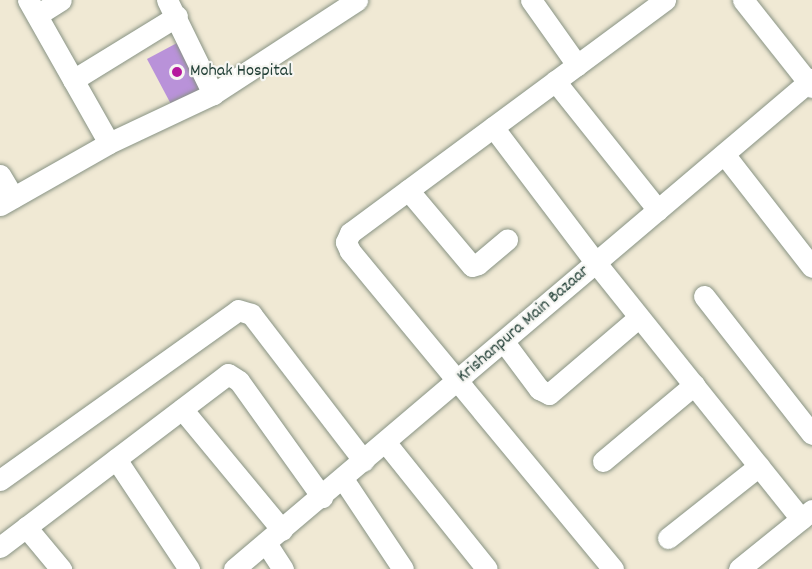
<!DOCTYPE html>
<style>
body{margin:0}
#map{position:relative;width:812px;height:569px;overflow:hidden;background:#f0e9d4;font-family:Dekko,sans-serif}
div>[style]{position:absolute}
.building>*{inset:0;background:#b992d9;transform-origin:0 0}
.roads{filter:drop-shadow(0 0 2px #889384) drop-shadow(0 0 2px #889384)}
.minor>*{height:21px;margin:-10.5px;padding:0 10.5px;transform-origin:10.5px;border-radius:10.5px;background:#fff}
.dots>*{width:16px;height:16px;translate:-50% -50%;box-sizing:border-box;border:3px solid #f6f6f2;border-radius:50%}
span{translate:-50% -50%;white-space:nowrap;text-align:center;line-height:1.15;-webkit-text-stroke:4.5px #f6f6f2;paint-order:stroke}
.poi-label{font-size:18px;color:#1f3d34}
.left{translate:0 -50%;text-align:left}
.street-label{font-size:18px;color:#1f3d34}
</style>
<div id="map">
<div class="building">
<i style="left:177px;top:43px;width:58px;height:34px;rotate:62deg"></i>
</div>
<div class="roads">
<div class="minor">
<i style="left:28px;top:0;width:164px;rotate:60.5deg"></i>
<i style="left:167px;top:0;width:105px;rotate:63.9deg"></i>
<i style="left:531px;top:0;width:80px;rotate:54.7deg"></i>
<i style="left:743px;top:0;width:111px;rotate:51.6deg"></i>
<i style="left:37px;top:15px;width:28px;rotate:-32deg"></i>
<i style="left:73px;top:80px;width:122px;rotate:-31.6deg"></i>
<i style="left:555px;top:81px;width:165px;rotate:51.4deg"></i>
<i style="left:493px;top:127px;width:171px;rotate:52.9deg"></i>
<i style="left:596px;top:263px;width:328px;rotate:51.3deg"></i>
<i style="left:724px;top:154px;width:143px;rotate:52.1deg"></i>
<i style="left:0;top:175px;width:26px;rotate:59deg"></i>
<i style="left:408px;top:190px;width:99px;rotate:49.9deg"></i>
<i style="left:472px;top:266px;width:6px;rotate:-18deg"></i>
<i style="left:478px;top:264px;width:38px;rotate:-40deg"></i>
<i style="left:0;top:205px;width:125px;rotate:-29.6deg"></i>
<i style="left:109px;top:143px;width:115px;rotate:-25.2deg"></i>
<i style="left:213px;top:94px;width:172px;rotate:-33.1deg"></i>
<i style="left:704px;top:296px;width:175px;rotate:52deg"></i>
<i style="left:504px;top:342px;width:59px;rotate:53.3deg"></i>
<i style="left:539px;top:389px;width:11px;rotate:27deg"></i>
<i style="left:549px;top:394px;width:118px;rotate:-40.5deg"></i>
<i style="left:182px;top:409px;width:157px;rotate:50.4deg"></i>
<i style="left:386px;top:443px;width:161px;rotate:51.3deg"></i>
<i style="left:116px;top:459px;width:132px;rotate:56.4deg"></i>
<i style="left:603px;top:461px;width:119px;rotate:-39.9deg"></i>
<i style="left:343px;top:479px;width:108px;rotate:56.3deg"></i>
<i style="left:0;top:480px;width:292px;rotate:-35.5deg"></i>
<i style="left:238px;top:310px;width:14px;rotate:17deg"></i>
<i style="left:251px;top:314px;width:185px;rotate:52.5deg"></i>
<i style="left:26px;top:527px;width:55px;rotate:50.2deg"></i>
<i style="left:668px;top:538px;width:116px;rotate:-38.4deg"></i>
<i style="left:266px;top:543px;width:31px;rotate:57deg"></i>
<i style="left:0;top:547px;width:286px;rotate:-37.2deg"></i>
<i style="left:228px;top:374px;width:13px;rotate:32deg"></i>
<i style="left:239px;top:381px;width:143px;rotate:54.4deg"></i>
<i style="left:234px;top:569px;width:758px;rotate:-40.29deg"></i>
<i style="left:613px;top:569px;width:413px;rotate:-129.6deg"></i>
<i style="left:350px;top:251px;width:10px;rotate:-114deg"></i>
<i style="left:346px;top:242px;width:10px;rotate:-66deg"></i>
<i style="left:350px;top:233px;width:392px;rotate:-36.5deg"></i>
<i style="left:739px;top:569px;width:94px;rotate:-38.9deg"></i>
</div>
</div>
<div class="dots">
<i style="left:177px;top:72px;background:#b5179e"></i>
</div>
<div class="poi-label">
<span class="left" style="left:190px;top:72px">Mohak Hospital</span>
</div>
<div class="street-label">
<span style="left:524px;top:325px;rotate:-41deg">Krishanpura Main Bazaar</span>
</div>
</div>
